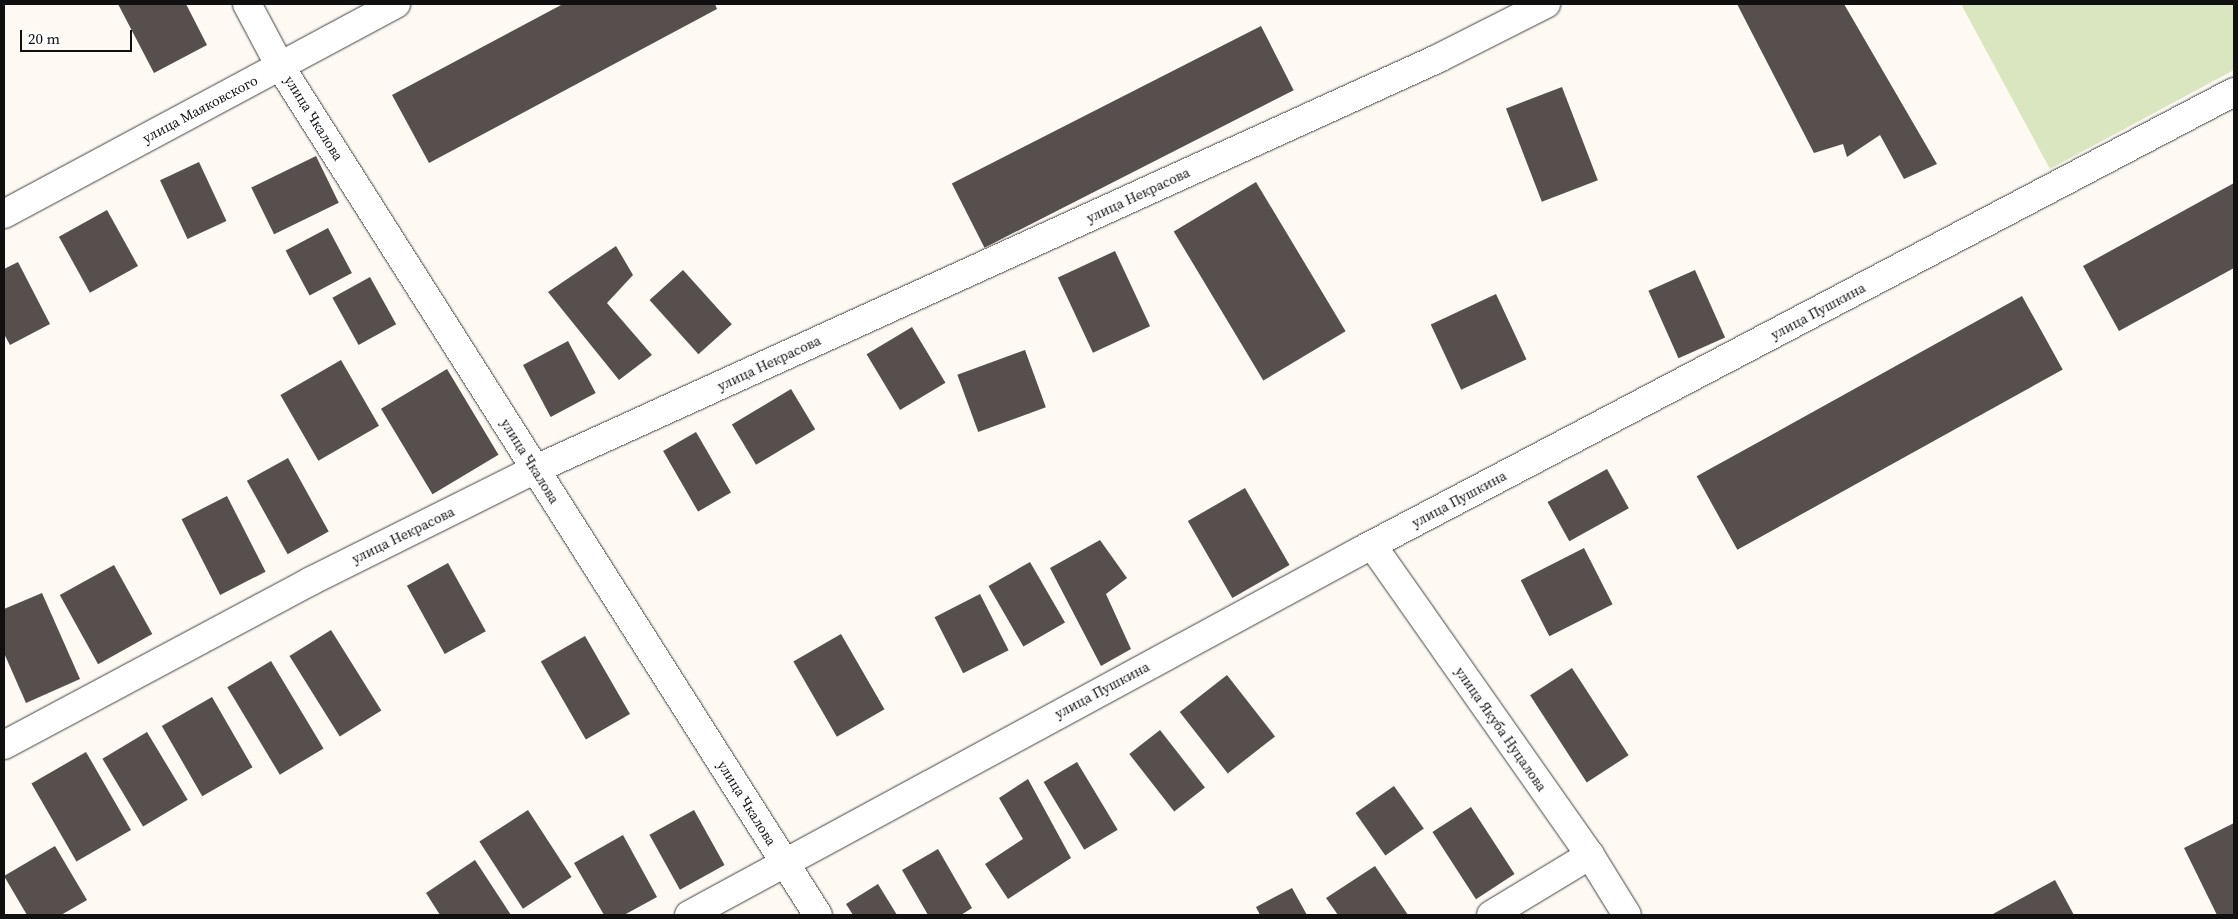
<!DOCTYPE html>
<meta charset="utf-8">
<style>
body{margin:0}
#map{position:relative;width:2238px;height:919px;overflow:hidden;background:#fefaf3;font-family:"Source Serif 4",serif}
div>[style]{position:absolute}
.green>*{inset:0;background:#dae6bf}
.building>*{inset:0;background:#574f4d;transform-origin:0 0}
.roads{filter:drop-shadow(0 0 1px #434343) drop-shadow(0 0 1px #434343)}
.street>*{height:28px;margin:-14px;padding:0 14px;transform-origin:14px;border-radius:14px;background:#fff}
span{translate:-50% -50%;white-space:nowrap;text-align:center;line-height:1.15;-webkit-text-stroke:5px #fff;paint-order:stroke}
.street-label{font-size:14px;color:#101010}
.frame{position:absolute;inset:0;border:5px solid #101010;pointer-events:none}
.scale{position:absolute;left:20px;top:30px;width:112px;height:22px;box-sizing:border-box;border:2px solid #101010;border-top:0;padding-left:6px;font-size:15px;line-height:18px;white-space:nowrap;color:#101010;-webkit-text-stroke:4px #fff;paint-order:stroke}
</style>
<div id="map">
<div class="green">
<i style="clip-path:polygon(1961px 4px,2234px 4px,2234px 70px,2050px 169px)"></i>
</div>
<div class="building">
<i style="clip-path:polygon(118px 4px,186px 4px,207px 45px,154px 73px)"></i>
<i style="clip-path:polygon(563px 4px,715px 4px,717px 9px,429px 163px,392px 95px)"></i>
<i style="clip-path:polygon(1737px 4px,1844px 4px,1937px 164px,1904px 179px,1880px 135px,1847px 157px,1843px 144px,1814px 153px)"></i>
<i style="left:1261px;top:26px;width:72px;height:347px;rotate:63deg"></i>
<i style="left:1562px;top:87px;width:100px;height:60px;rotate:69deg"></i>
<i style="left:316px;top:156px;width:52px;height:72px;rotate:64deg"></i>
<i style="left:199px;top:162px;width:65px;height:43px;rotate:65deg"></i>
<i style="left:1256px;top:182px;width:174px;height:96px;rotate:59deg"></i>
<i style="clip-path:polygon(2234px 183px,2234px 268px,2119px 331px,2083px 266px)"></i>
<i style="left:107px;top:210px;width:64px;height:55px;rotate:61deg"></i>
<i style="left:328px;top:228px;width:51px;height:48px;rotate:62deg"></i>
<i style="clip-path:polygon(616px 246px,633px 275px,607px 303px,652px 355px,619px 380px,548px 292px)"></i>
<i style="left:1115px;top:251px;width:83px;height:63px;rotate:65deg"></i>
<i style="clip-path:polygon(18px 262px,50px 324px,10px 345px,4px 334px,4px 269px)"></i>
<i style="left:683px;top:270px;width:73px;height:45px;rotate:48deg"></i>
<i style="left:1695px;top:270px;width:74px;height:51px;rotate:66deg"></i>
<i style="left:370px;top:277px;width:54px;height:43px;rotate:61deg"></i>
<i style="left:1496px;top:294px;width:72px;height:72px;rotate:65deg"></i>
<i style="left:2022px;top:296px;width:84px;height:372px;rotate:61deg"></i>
<i style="left:912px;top:327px;width:65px;height:53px;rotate:59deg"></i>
<i style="left:568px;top:341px;width:59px;height:51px;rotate:62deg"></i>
<i style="left:1025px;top:350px;width:61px;height:72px;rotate:70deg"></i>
<i style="left:341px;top:360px;width:76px;height:70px;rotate:60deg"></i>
<i style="left:447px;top:369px;width:100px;height:77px;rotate:59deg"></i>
<i style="left:791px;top:389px;width:47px;height:69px;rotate:59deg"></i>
<i style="left:696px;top:432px;width:70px;height:38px;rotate:60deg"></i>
<i style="left:288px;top:458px;width:84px;height:47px;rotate:61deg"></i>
<i style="left:1607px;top:469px;width:45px;height:68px;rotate:61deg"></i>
<i style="left:1245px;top:488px;width:89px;height:66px;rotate:60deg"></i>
<i style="left:227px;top:496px;width:85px;height:51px;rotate:63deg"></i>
<i style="clip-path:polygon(1100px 540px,1127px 578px,1106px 594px,1131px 649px,1101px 666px,1050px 568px)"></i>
<i style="left:1584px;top:548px;width:63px;height:71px;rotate:63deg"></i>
<i style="left:1030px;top:562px;width:70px;height:48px;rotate:60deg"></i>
<i style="left:448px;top:563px;width:78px;height:47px;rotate:61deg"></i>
<i style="left:114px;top:565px;width:79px;height:62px;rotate:61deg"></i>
<i style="clip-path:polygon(42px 593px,80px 679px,26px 703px,4px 653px,4px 609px)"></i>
<i style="left:980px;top:594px;width:63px;height:51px;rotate:63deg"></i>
<i style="left:331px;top:630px;width:95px;height:49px;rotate:58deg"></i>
<i style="left:841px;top:634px;width:87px;height:55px;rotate:60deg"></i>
<i style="left:585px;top:636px;width:90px;height:51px;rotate:60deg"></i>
<i style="left:271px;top:661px;width:102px;height:51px;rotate:59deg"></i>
<i style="left:1572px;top:668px;width:104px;height:50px;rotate:57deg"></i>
<i style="left:1227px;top:675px;width:78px;height:60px;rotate:52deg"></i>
<i style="left:212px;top:697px;width:81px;height:58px;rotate:60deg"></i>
<i style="left:1160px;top:730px;width:73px;height:39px;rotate:52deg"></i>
<i style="left:147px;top:732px;width:79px;height:52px;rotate:59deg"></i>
<i style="left:86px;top:752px;width:90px;height:63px;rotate:60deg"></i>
<i style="left:1077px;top:762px;width:79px;height:39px;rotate:59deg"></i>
<i style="clip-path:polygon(1028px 779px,1071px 858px,1008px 899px,985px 864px,1023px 839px,999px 798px)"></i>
<i style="left:1394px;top:786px;width:52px;height:47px;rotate:55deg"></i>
<i style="left:1471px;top:807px;width:80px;height:46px;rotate:57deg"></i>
<i style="left:528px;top:810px;width:80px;height:58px;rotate:57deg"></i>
<i style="left:694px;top:810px;width:63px;height:51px;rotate:61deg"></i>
<i style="clip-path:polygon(2234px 823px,2234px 915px,2217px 915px,2184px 848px)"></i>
<i style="clip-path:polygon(623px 835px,657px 897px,624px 915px,604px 915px,574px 863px)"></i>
<i style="clip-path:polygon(55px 846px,87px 900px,61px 915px,27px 915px,4px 876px)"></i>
<i style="clip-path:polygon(938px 849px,972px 908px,961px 915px,928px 915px,902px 870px)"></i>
<i style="clip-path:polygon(475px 860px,511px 915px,440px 915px,426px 893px)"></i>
<i style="clip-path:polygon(1375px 866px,1408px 915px,1338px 915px,1326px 898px)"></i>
<i style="clip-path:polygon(2055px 880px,2074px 915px,1991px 915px)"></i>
<i style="clip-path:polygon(878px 884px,897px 915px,853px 915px,846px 904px)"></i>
<i style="clip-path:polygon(1292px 888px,1307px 915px,1260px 915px,1256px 907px)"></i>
</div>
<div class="roads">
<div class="street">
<i style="left:247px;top:4px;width:70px;rotate:62deg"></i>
<i style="left:280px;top:66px;width:1005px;rotate:57.64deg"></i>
<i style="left:4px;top:214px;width:445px;rotate:-28.2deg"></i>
<i style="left:1372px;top:545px;width:379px;rotate:54.9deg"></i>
<i style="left:1590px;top:855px;width:70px;rotate:58.3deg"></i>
<i style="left:4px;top:745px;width:348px;rotate:-28.1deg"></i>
<i style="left:311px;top:581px;width:251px;rotate:-26.5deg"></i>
<i style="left:536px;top:469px;width:992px;rotate:-24.47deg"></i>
<i style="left:1439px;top:58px;width:120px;rotate:-26.8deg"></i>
<i style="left:689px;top:915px;width:766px;rotate:-28.47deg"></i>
<i style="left:1362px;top:550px;width:985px;rotate:-27.71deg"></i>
<i style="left:1491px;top:915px;width:116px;rotate:-31.2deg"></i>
</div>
</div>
<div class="street-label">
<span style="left:200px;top:109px;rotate:-28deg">улица Маяковского</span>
<span style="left:314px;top:118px;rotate:58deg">улица Чкалова</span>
<span style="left:1138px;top:195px;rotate:-25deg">улица Некрасова</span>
<span style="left:1818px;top:311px;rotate:-28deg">улица Пушкина</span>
<span style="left:769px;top:363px;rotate:-25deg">улица Некрасова</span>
<span style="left:530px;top:461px;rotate:58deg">улица Чкалова</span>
<span style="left:1459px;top:499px;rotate:-28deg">улица Пушкина</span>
<span style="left:403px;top:535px;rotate:-26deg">улица Некрасова</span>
<span style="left:1102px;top:690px;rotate:-28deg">улица Пушкина</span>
<span style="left:1501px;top:729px;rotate:55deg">улица Якуба Нуцалова</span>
<span style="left:747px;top:803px;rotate:58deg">улица Чкалова</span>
</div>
<div class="frame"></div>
<div class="scale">20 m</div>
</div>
